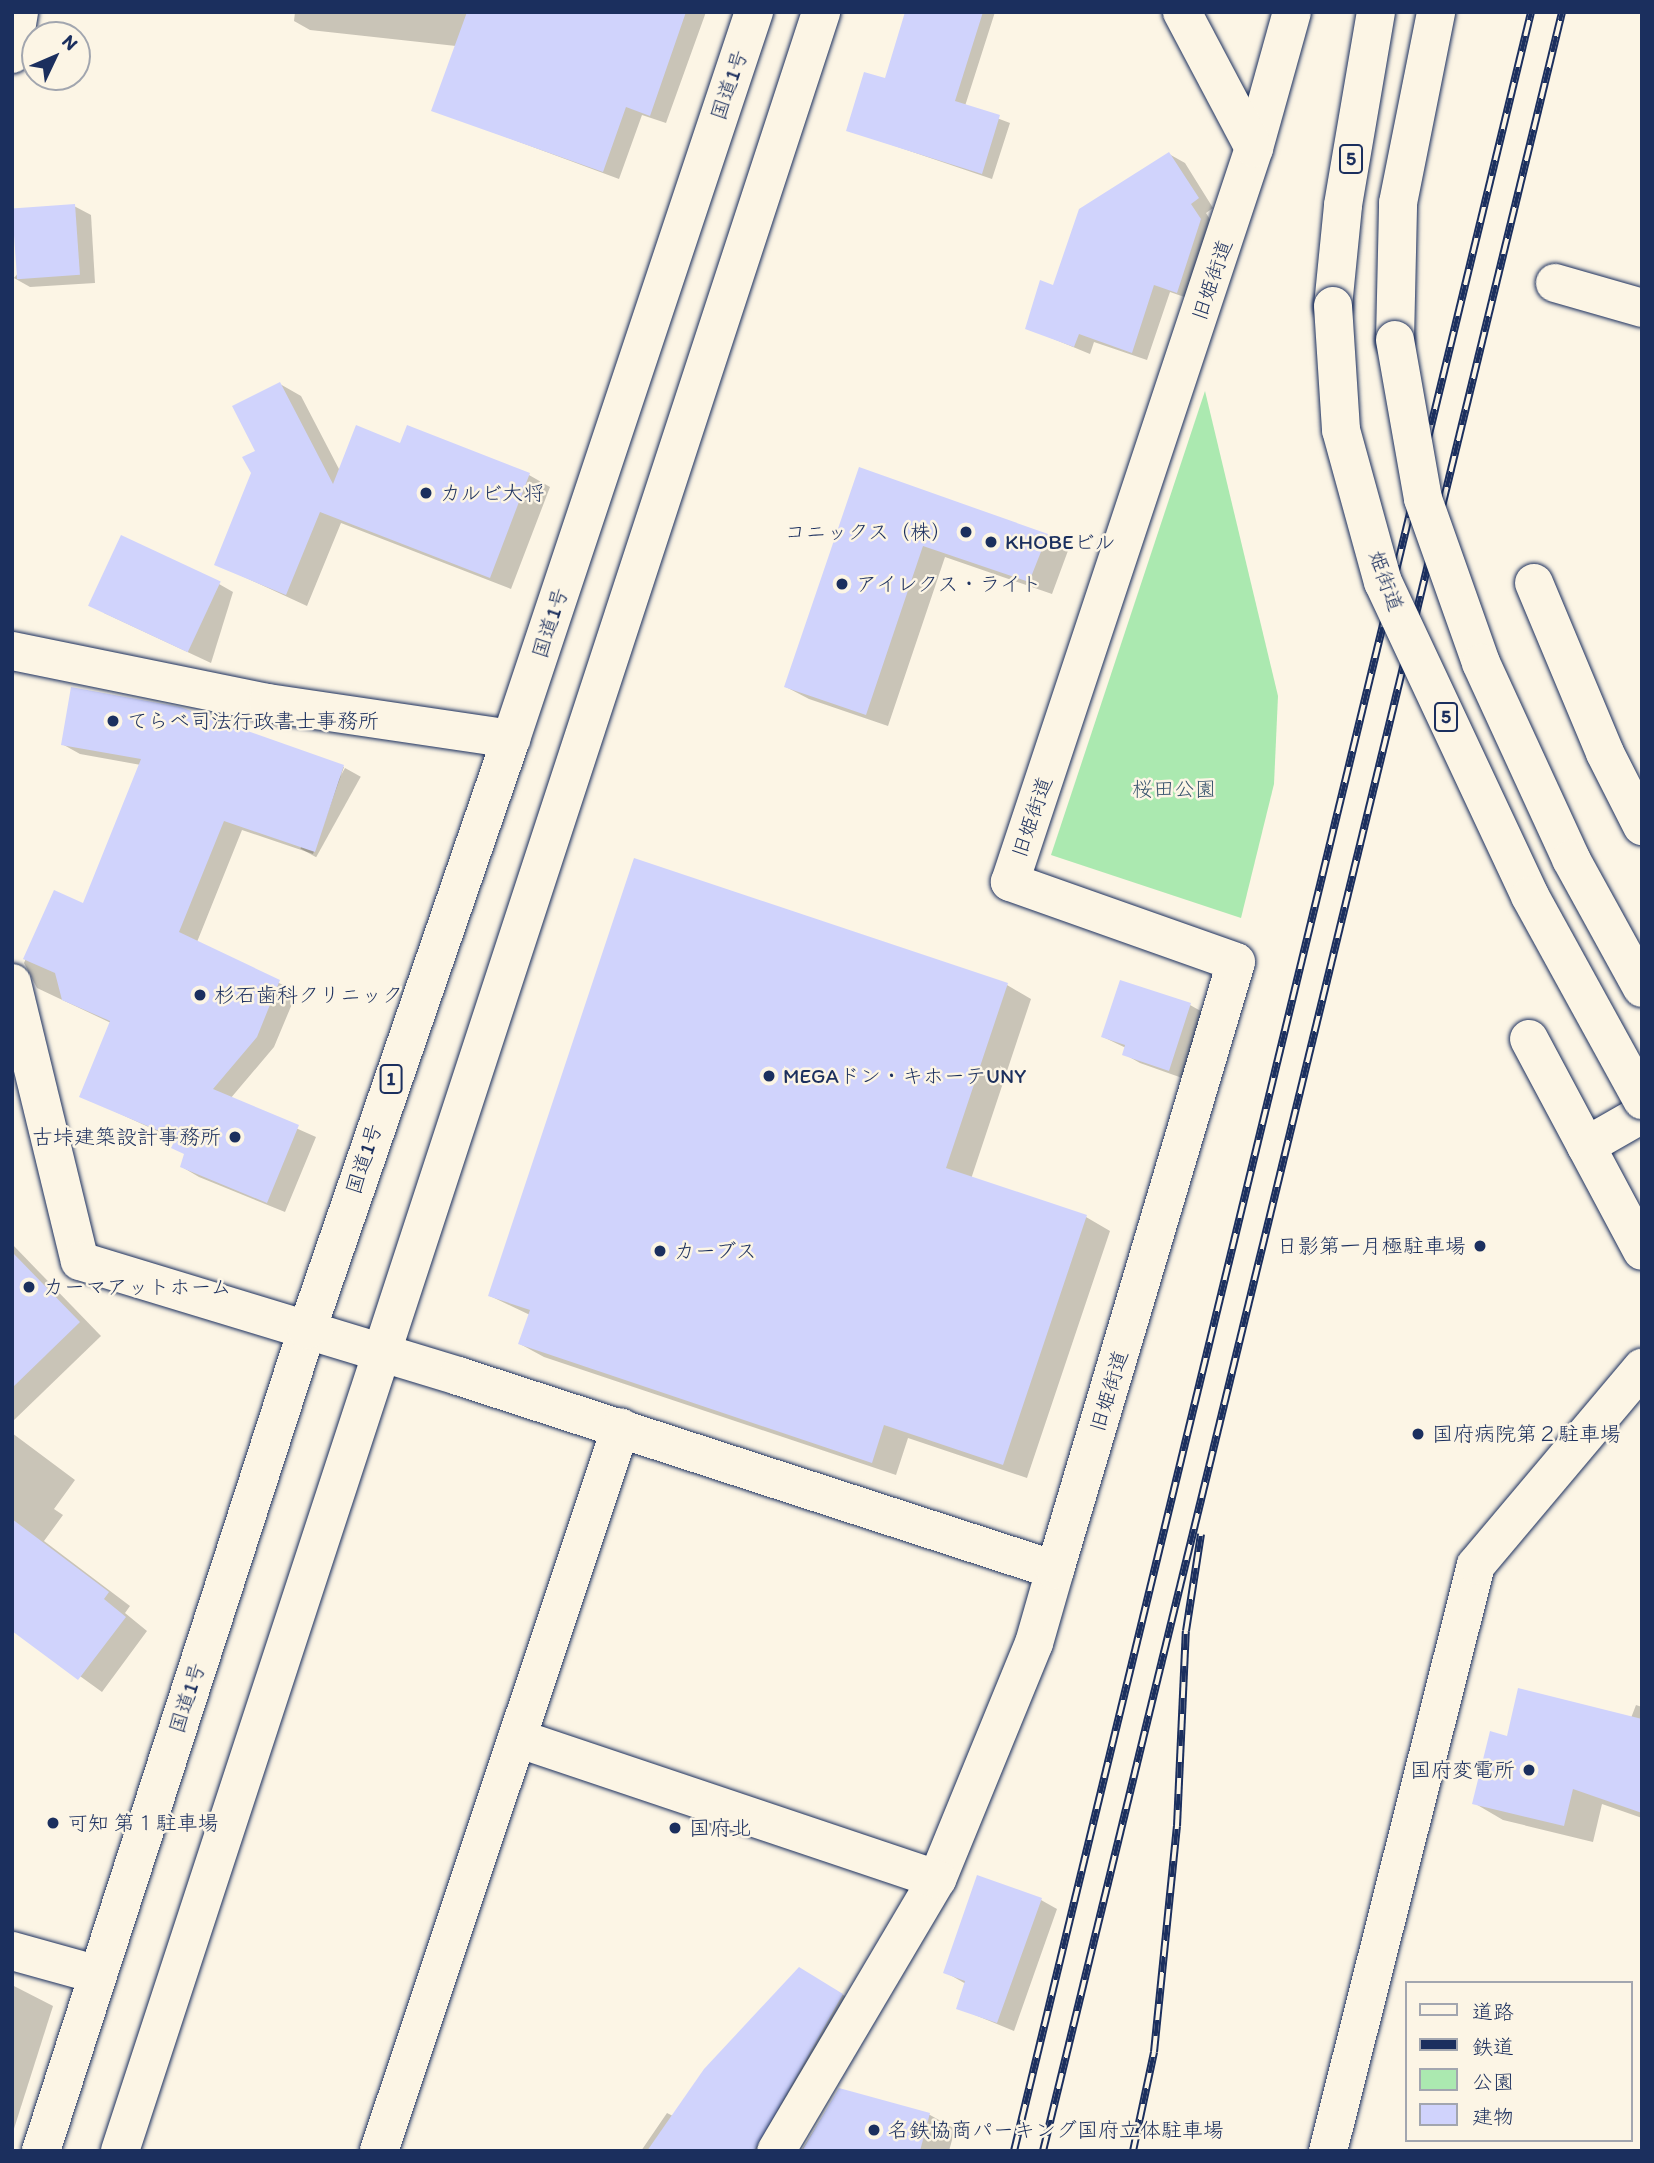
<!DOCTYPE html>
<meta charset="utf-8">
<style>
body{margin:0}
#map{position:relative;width:1654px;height:2163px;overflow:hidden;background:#fcf5e5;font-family:Itim,"Klee One",sans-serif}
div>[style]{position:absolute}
.green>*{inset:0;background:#abe9b0}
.shadow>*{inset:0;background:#0003;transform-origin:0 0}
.building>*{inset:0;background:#d0d3fc;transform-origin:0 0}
.roads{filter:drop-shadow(0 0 2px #1b2f5e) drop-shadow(0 0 2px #1b2f5e)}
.minor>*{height:38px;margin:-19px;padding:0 19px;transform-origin:19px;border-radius:19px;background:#fcf5e5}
.major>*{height:38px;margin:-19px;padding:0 19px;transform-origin:19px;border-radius:19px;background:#fcf5e5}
.highway>*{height:38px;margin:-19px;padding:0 19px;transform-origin:19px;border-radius:19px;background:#fcf5e5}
.rail>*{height:8px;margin-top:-4px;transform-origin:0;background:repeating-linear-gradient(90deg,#fcf5e5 0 16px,#1b2f5e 0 32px);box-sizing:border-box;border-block:2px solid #1b2f5e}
.bridges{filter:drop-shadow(0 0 2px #1b2f5e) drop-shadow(0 0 2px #1b2f5e)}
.major-bridge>*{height:38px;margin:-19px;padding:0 19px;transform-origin:19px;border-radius:19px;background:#fcf5e5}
.dots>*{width:19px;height:19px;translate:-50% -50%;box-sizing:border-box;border:4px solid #fcf5e5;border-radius:50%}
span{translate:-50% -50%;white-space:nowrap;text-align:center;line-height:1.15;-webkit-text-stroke:5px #fcf5e5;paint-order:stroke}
.shield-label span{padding:2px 5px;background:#fcf5e5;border:2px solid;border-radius:5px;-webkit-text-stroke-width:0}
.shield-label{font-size:19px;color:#1b2f5e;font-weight:700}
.street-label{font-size:21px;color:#1b2f5e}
.poi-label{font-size:21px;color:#1b2f5e}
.left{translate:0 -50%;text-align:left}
.right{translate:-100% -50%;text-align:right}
.park-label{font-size:21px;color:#38546e}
.frame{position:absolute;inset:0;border:14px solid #1b2f5e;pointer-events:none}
.legend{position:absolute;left:1405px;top:1981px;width:228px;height:161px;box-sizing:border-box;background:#fcf5e5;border:2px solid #a2a6af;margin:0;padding:9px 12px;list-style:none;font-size:21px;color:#1b2f5e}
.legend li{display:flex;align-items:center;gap:14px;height:35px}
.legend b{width:35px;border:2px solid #a2a6af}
.north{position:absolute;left:21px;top:21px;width:70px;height:70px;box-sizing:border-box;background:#fcf5e5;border:2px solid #a2a6af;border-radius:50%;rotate:46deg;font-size:19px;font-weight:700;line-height:28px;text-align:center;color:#1b2f5e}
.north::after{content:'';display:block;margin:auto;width:24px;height:32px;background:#1b2f5e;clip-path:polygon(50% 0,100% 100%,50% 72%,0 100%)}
</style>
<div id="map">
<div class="green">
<i style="clip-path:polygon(1205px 391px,1278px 696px,1274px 784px,1241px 918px,1051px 855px)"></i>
</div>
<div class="shadow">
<i style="clip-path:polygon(295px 12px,706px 12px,666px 123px,642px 115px,619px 179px,433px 110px,456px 46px,310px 30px,294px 21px)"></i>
<i style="clip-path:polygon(907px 12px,995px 12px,965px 106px,1010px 123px,992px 179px,848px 130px,886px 81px)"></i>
<i style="clip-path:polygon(1169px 154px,1185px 163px,1213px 208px,1206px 213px,1216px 229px,1193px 300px,1170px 292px,1147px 360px,1094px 342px,1090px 354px,1027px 328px,1054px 287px)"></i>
<i style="clip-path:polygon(74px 206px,91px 215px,95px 283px,30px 287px,14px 278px)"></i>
<i style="clip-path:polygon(280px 384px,301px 396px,340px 471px,401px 445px,529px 475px,550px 487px,511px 589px,341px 523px,307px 606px,216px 564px,253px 473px)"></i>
<i style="clip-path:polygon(860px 469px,1047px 536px,1069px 548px,1052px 594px,945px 557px,888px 726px,809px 699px,786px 687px)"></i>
<i style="clip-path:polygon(219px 584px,233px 592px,211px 663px,104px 613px)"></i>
<i style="clip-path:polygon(180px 709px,344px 767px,313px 854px,242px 830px,197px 942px,297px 992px,274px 1047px,230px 1099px,316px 1137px,285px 1212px,199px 1177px,182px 1167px,186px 1155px,177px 1140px,81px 1096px,111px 1023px,37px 988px,24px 963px,55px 892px,84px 905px,141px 765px,80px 754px,62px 744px)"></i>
<i style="left:345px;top:768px;width:18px;height:92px;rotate:29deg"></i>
<i style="clip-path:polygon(1007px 985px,1031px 999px,971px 1179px,1086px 1217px,1110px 1231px,1027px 1478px,908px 1438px,896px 1475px,544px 1357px,520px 1344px,530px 1315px,490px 1296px)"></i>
<i style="clip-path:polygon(1190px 1005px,1206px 1014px,1185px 1079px,1140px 1063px,1124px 1054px,1126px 1048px,1103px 1037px)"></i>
<i style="clip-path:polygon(12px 1244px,101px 1336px,12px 1422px)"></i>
<i style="clip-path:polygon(12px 1433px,75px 1480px,54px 1509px,63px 1515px,44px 1541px,130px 1606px,125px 1613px,147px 1631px,102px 1692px,12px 1627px)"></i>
<i style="clip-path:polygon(1636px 1705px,1642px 1707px,1642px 1818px,1602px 1804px,1593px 1842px,1503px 1820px,1474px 1803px,1508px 1738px,1631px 1718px)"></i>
<i style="clip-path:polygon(1041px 1900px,1057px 1909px,1014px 2031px,958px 2008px,966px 1984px,945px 1972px)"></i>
<i style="clip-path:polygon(825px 1984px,868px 2010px,785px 2151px,641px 2151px,667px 2113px,673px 2116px)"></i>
<i style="clip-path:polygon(12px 1985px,53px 2006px,12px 2135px)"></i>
<i style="clip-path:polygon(839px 2090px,930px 2115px,955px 2129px,949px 2151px,801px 2151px)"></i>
</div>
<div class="building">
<i style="clip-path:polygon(467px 12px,686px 12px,650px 116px,626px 107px,603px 172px,431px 111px)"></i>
<i style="clip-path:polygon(905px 12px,983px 12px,955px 101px,1000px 115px,982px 174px,846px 131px,864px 72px,885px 78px)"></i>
<i style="clip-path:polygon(1169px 152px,1199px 198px,1191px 204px,1201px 219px,1177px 293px,1154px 285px,1132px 353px,1079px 334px,1074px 347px,1025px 329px,1040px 280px,1053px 285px,1079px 209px)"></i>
<i style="left:75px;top:204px;width:71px;height:63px;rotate:86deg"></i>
<i style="clip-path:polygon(280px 382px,333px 484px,356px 425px,400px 443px,407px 425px,530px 473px,490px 578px,320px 512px,286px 595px,214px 565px,251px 473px,242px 457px,255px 451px,232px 406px)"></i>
<i style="clip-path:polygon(859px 467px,1048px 534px,1029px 582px,923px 546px,866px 715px,784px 687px)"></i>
<i style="left:121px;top:535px;width:110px;height:78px;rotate:25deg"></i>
<i style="clip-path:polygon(71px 687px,180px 707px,344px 765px,315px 852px,224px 821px,179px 932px,280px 980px,257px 1037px,213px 1089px,299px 1125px,267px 1203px,180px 1167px,184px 1154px,171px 1148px,176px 1138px,79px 1097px,110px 1021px,62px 1000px,55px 973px,23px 959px,54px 890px,83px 903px,141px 759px,61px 745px)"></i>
<i style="clip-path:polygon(634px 858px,1008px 983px,946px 1168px,1087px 1215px,1003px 1465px,884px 1425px,872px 1463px,518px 1344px,530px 1310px,488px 1296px)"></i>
<i style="clip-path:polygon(1120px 980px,1191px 1003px,1169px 1071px,1122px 1055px,1125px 1045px,1101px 1037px)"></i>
<i style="clip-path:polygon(12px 1252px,80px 1322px,12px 1388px)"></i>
<i style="clip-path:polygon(12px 1519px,109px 1592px,104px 1599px,126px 1617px,78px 1680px,12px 1631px)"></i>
<i style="clip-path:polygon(1518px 1688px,1642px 1719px,1642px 1813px,1573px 1789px,1564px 1826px,1472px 1804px,1490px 1731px,1507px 1736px)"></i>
<i style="clip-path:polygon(977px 1875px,1042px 1898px,997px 2023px,956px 2009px,965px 1981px,943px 1973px)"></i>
<i style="clip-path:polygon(799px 1967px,843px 1994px,754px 2151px,647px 2151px,704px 2069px)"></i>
<i style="clip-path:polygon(839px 2088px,930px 2113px,920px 2151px,802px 2151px)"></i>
</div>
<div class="roads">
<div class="minor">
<i style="left:12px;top:54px;width:43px;rotate:-80.5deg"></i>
<i style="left:1254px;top:148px;width:141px;rotate:-74.4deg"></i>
<i style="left:1555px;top:283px;width:91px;rotate:16deg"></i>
<i style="left:1534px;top:583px;width:184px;rotate:67.3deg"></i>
<i style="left:1605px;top:753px;width:82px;rotate:63.1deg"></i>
<i style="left:12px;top:651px;width:261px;rotate:11.5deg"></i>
<i style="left:268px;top:703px;width:246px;rotate:8.4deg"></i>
<i style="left:12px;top:983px;width:286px;rotate:76.3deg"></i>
<i style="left:80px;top:1261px;width:395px;rotate:16.9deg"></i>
<i style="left:458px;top:1376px;width:628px;rotate:18deg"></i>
<i style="left:1055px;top:1570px;width:76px;rotate:106deg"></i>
<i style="left:1034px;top:1643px;width:255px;rotate:112.3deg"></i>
<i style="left:937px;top:1879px;width:316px;rotate:120.6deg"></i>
<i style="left:1529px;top:1039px;width:240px;rotate:61.9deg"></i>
<i style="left:1586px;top:1146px;width:64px;rotate:-29.7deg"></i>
<i style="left:1055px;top:1570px;width:634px;rotate:-73.42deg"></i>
<i style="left:1236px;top:962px;width:240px;rotate:-160.5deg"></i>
<i style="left:1010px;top:882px;width:773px;rotate:-71.61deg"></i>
<i style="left:1254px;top:148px;width:154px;rotate:-117.9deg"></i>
<i style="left:517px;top:1738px;width:443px;rotate:18.6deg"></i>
<i style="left:12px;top:1951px;width:86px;rotate:15.5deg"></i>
<i style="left:379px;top:2151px;width:763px;rotate:-71.52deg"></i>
<i style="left:1328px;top:2151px;width:604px;rotate:-75.83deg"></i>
<i style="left:1476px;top:1565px;width:258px;rotate:-49.9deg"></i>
</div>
<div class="major">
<i style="left:1333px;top:306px;width:101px;rotate:-84.3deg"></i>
<i style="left:1343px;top:205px;width:196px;rotate:-80.3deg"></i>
<i style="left:1395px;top:340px;width:137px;rotate:-88.7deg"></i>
<i style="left:1398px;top:203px;width:195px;rotate:-78.7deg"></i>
</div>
<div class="highway">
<i style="left:41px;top:2151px;width:863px;rotate:-72.05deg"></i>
<i style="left:307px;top:1330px;width:625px;rotate:-70.96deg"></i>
<i style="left:511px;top:739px;width:767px;rotate:-71.52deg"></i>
<i style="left:120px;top:2151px;width:2251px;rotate:-71.85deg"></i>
</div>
</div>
<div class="rail">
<i style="left:1014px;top:2151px;width:2201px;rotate:-76.41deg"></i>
<i style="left:1043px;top:2151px;width:2201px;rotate:-76.36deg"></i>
<i style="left:1133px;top:2151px;width:101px;rotate:-78deg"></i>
<i style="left:1154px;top:2052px;width:227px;rotate:-84.2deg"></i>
<i style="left:1177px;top:1826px;width:195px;rotate:-87.4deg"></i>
<i style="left:1186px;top:1631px;width:98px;rotate:-81.2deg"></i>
</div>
<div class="bridges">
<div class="major-bridge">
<i style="left:1333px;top:306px;width:124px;rotate:86.3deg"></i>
<i style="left:1341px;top:430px;width:158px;rotate:74.6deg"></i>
<i style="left:1383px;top:582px;width:347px;rotate:64.9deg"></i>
<i style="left:1530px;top:896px;width:233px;rotate:61.2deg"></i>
<i style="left:1395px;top:340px;width:161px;rotate:80deg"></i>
<i style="left:1423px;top:499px;width:174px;rotate:70.5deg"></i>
<i style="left:1481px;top:663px;width:216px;rotate:65.3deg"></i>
<i style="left:1571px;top:859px;width:147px;rotate:61.2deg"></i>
</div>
</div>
<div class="dots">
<i style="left:426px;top:493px;background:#1b2f5e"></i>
<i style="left:966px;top:532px;background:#1b2f5e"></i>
<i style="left:991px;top:542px;background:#1b2f5e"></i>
<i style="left:842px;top:584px;background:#1b2f5e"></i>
<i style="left:113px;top:721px;background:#1b2f5e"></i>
<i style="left:200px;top:995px;background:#1b2f5e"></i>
<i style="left:769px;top:1076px;background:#1b2f5e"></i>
<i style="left:235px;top:1137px;background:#1b2f5e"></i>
<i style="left:1480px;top:1246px;background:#1b2f5e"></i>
<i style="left:660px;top:1251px;background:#1b2f5e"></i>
<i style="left:29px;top:1287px;background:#1b2f5e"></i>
<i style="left:1418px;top:1434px;background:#1b2f5e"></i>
<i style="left:1529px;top:1770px;background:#1b2f5e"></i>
<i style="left:53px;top:1823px;background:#1b2f5e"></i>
<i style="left:675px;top:1828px;background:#1b2f5e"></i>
<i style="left:874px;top:2130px;background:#1b2f5e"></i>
</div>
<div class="shield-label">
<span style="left:1351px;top:159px">5</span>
<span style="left:1446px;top:717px">5</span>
<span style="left:391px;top:1079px">1</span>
</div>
<div class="street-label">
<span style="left:729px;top:85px;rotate:-71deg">国道1号</span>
<span style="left:1212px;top:280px;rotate:-71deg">旧姫街道</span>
<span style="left:1386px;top:581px;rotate:70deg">姫街道</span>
<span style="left:550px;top:623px;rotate:-72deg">国道1号</span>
<span style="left:1032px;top:817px;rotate:-71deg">旧姫街道</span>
<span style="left:364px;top:1159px;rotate:-72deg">国道1号</span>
<span style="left:1109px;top:1391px;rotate:-73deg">旧姫街道</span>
<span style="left:187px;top:1698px;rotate:-72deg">国道1号</span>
</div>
<div class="poi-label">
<span class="left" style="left:440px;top:493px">カルビ大将</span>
<span class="right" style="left:952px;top:532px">コニックス（株）</span>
<span class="left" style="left:1005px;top:542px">KHOBEビル</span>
<span class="left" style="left:856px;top:584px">アイレクス・ライト</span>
<span class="left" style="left:127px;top:721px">てらべ司法行政書士事務所</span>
<span class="left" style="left:214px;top:995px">杉石歯科クリニック</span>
<span class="left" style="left:783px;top:1076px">MEGAドン・キホーテUNY</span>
<span class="right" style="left:221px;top:1137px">古垰建築設計事務所</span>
<span class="right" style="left:1466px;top:1246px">日影第一月極駐車場</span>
<span class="left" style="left:674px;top:1251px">カーブス</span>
<span class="left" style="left:43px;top:1287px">カーマアットホーム</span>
<span class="left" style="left:1432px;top:1434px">国府病院第２駐車場</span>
<span class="right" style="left:1515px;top:1770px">国府変電所</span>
<span class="left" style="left:67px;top:1823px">可知 第１駐車場</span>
<span class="left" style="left:689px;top:1828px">国府北</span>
<span class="left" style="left:888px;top:2130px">名鉄協商パーキング国府立体駐車場</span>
</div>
<div class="park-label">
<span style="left:1174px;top:789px">桜田公園</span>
</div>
<div class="frame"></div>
<ul class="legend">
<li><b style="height:9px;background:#fcf5e5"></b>道路</li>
<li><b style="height:9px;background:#1b2f5e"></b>鉄道</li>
<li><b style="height:19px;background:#abe9b0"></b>公園</li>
<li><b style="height:19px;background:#d0d3fc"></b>建物</li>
</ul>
<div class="north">N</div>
</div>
